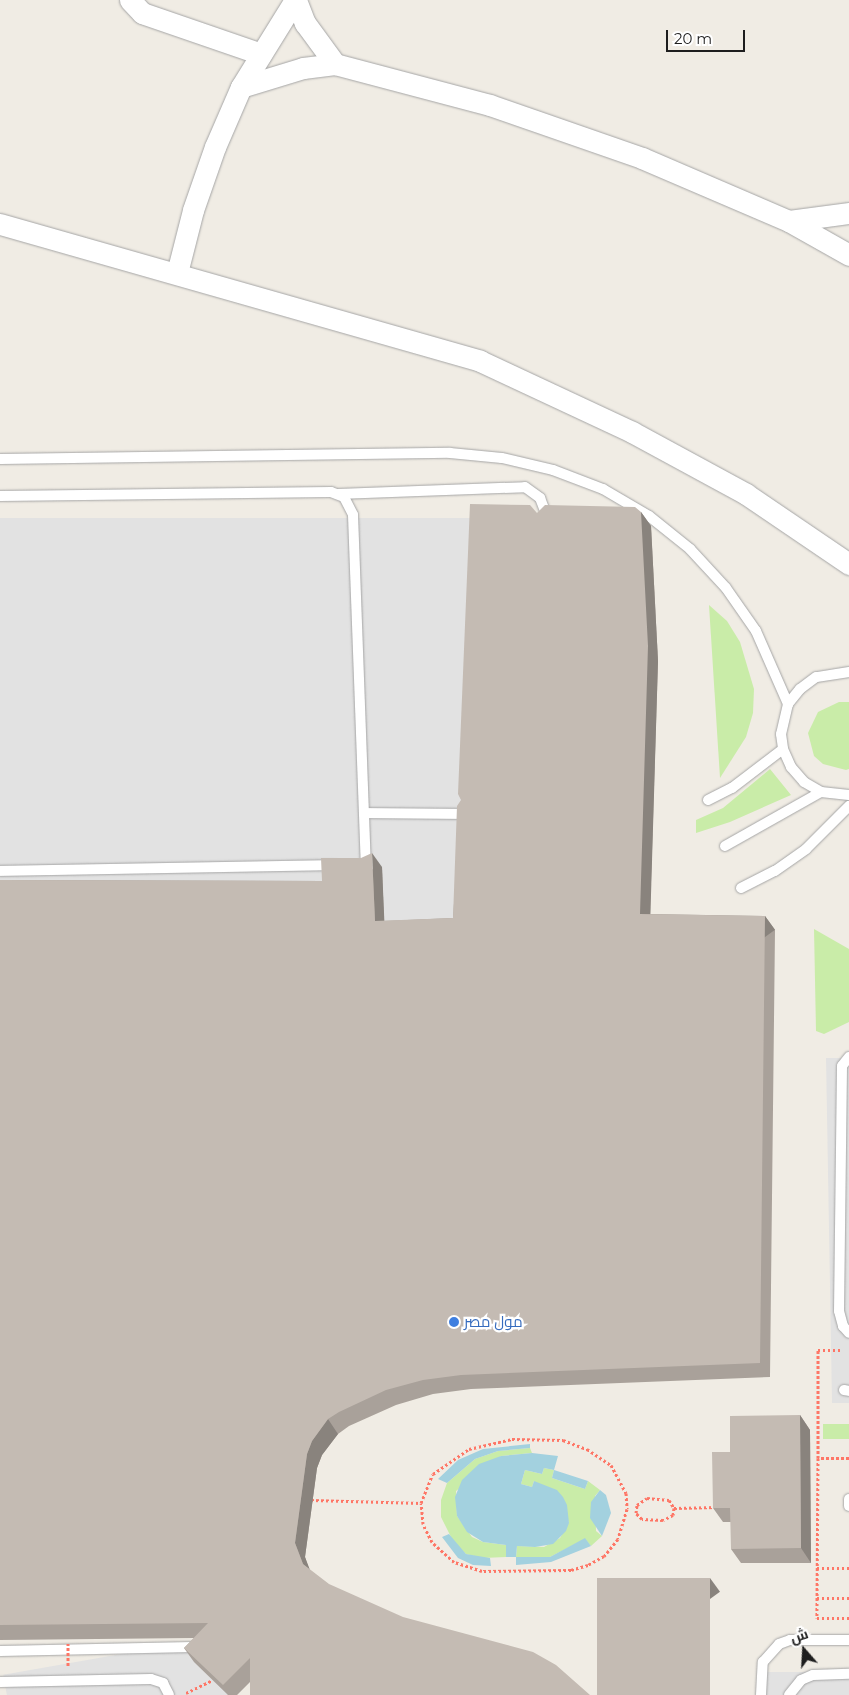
<!DOCTYPE html>
<meta charset="utf-8">
<style>
body{margin:0}
#map{position:relative;width:849px;height:1695px;overflow:hidden;background:#f0ece4;font-family:Montserrat,Cairo,sans-serif}
div>[style]{position:absolute}
.grass>*{inset:0;background:#c9eca8;transform-origin:0 0}
.parking>*{inset:0;background:#e2e2e2;transform-origin:0 0}
.water>*{inset:0;background:#a3d1df}
.path>*{height:3px;margin-top:-1.5px;transform-origin:0;background:repeating-linear-gradient(90deg,#fe7666 0 2.5px,transparent 0 5px)}
.roads{filter:drop-shadow(0 0 1px #a5a5a5) drop-shadow(0 0 1px #a5a5a5)}
.lane>*{height:10px;margin:-5px;padding:0 5px;transform-origin:5px;border-radius:5px;background:#fff}
.street>*{height:21px;margin:-10.5px;padding:0 10.5px;transform-origin:10.5px;border-radius:10.5px;background:#fff}
.path-bridge>*{height:3px;margin-top:-1.5px;transform-origin:0;background:repeating-linear-gradient(90deg,#fe7666 0 2.5px,transparent 0 5px)}
.wall>*{inset:0;background:#a9a19a}
.shaded-wall>*{inset:0;background:#89837d;transform-origin:0 0}
.building>*{inset:0;background:#c4bbb3;transform-origin:0 0}
.dots>*{width:14px;height:14px;translate:-50% -50%;box-sizing:border-box;border:2px solid #fff;border-radius:50%}
span{translate:-50% -50%;white-space:nowrap;text-align:center;line-height:1.15;-webkit-text-stroke:4.5px #fff;paint-order:stroke}
.shop-label{font-size:15px;color:#366cbe}
.left{translate:0 -50%;text-align:left}
.north{position:absolute;left:779px;top:1625px;width:50px;height:50px;-webkit-text-stroke:4px #fff;paint-order:stroke;rotate:341deg;font-size:14px;font-weight:700;line-height:20px;text-align:center;color:#1e1e1e}
.north::after{content:'';display:block;margin:auto;width:18px;height:22px;background:#1e1e1e;clip-path:polygon(50% 0,100% 100%,50% 72%,0 100%)}
.scale{position:absolute;left:666px;top:30px;width:79px;height:22px;box-sizing:border-box;border:2px solid #1e1e1e;border-top:0;padding-left:6px;font-size:15px;line-height:18px;white-space:nowrap;color:#1e1e1e;-webkit-text-stroke:4px #fff;paint-order:stroke}
</style>
<div id="map">
<div class="grass">
<i style="clip-path:polygon(709px 605px,727px 621px,740px 642px,754px 689px,753px 713px,746px 737px,720px 778px)"></i>
<i style="clip-path:polygon(839px 702px,849px 702px,849px 769px,846px 770px,823px 764px,814px 756px,808px 733px,818px 712px)"></i>
<i style="clip-path:polygon(770px 769px,791px 795px,730px 822px,696px 833px,696px 820px,723px 808px)"></i>
<i style="clip-path:polygon(814px 929px,849px 949px,849px 1022px,824px 1034px,816px 1031px)"></i>
<i style="left:849px;top:1424px;width:15px;height:26px;rotate:90deg"></i>
<i style="clip-path:polygon(530px 1448px,532px 1453px,501px 1456px,456px 1491px,457px 1516px,472px 1537px,483px 1542px,506px 1545px,506px 1557px,483px 1558px,466px 1554px,453px 1541px,441px 1517px,441px 1500px,447px 1483px,475px 1459px,498px 1451px)"></i>
<i style="clip-path:polygon(544px 1468px,554px 1470px,552px 1478px,585px 1489px,588px 1481px,600px 1490px,595px 1496px,596px 1531px,602px 1536px,591px 1546px,585px 1539px,550px 1557px,516px 1557px,517px 1546px,544px 1547px,560px 1538px,569px 1522px,534px 1481px,532px 1487px,521px 1484px,525px 1470px,542px 1474px)"></i>
</div>
<div class="parking">
<i style="clip-path:polygon(0 518px,480px 518px,463px 932px,385px 936px,332px 896px,0 895px)"></i>
<i style="clip-path:polygon(826px 1058px,849px 1058px,849px 1403px,832px 1403px)"></i>
<i style="left:218px;top:1637px;width:59px;height:218px;rotate:80deg"></i>
<i style="left:849px;top:1672px;width:23px;height:83px;rotate:90deg"></i>
</div>
<div class="water">
<i style="clip-path:polygon(530px 1444px,530px 1448px,498px 1451px,475px 1459px,447px 1483px,438px 1479px,458px 1460px,483px 1449px)"></i>
<i style="clip-path:polygon(532px 1453px,558px 1456px,554px 1470px,588px 1481px,585px 1489px,552px 1478px,554px 1470px,544px 1468px,542px 1474px,525px 1470px,521px 1484px,532px 1487px,534px 1481px,557px 1490px,563px 1497px,567px 1505px,569px 1523px,566px 1531px,553px 1544px,535px 1547px,517px 1546px,516px 1557px,550px 1557px,585px 1538px,591px 1546px,551px 1562px,516px 1565px,516px 1557px,506px 1557px,506px 1545px,483px 1542px,467px 1532px,457px 1516px,455px 1497px,462px 1480px,479px 1464px,501px 1456px)"></i>
<i style="clip-path:polygon(600px 1490px,606px 1495px,611px 1513px,602px 1536px,590px 1518px,591px 1502px)"></i>
<i style="clip-path:polygon(449px 1534px,466px 1554px,490px 1558px,491px 1566px,473px 1565px,458px 1558px,442px 1537px)"></i>
</div>
<div class="path">
<i style="left:512px;top:1439px;width:51px;rotate:1.1deg"></i>
<i style="left:563px;top:1440px;width:26px;rotate:21deg"></i>
<i style="left:587px;top:1449px;width:29px;rotate:34deg"></i>
<i style="left:611px;top:1465px;width:32px;rotate:62deg"></i>
<i style="left:626px;top:1493px;width:16px;rotate:86deg"></i>
<i style="left:627px;top:1509px;width:31px;rotate:107deg"></i>
<i style="left:618px;top:1539px;width:22px;rotate:129deg"></i>
<i style="left:604px;top:1556px;width:18px;rotate:151deg"></i>
<i style="left:588px;top:1565px;width:18px;rotate:164deg"></i>
<i style="left:571px;top:1570px;width:89px;rotate:179.4deg"></i>
<i style="left:482px;top:1571px;width:29px;rotate:-162deg"></i>
<i style="left:454px;top:1562px;width:30px;rotate:-138deg"></i>
<i style="left:432px;top:1542px;width:20px;rotate:-117deg"></i>
<i style="left:423px;top:1524px;width:21px;rotate:-95deg"></i>
<i style="left:421px;top:1503px;width:31px;rotate:-68deg"></i>
<i style="left:433px;top:1474px;width:44px;rotate:-34.8deg"></i>
<i style="left:469px;top:1449px;width:44px;rotate:-13.1deg"></i>
<i style="left:818px;top:1458px;width:108px;rotate:-90deg"></i>
<i style="left:818px;top:1350px;width:22px"></i>
<i style="left:849px;top:1458px;width:31px;rotate:180deg"></i>
<i style="left:818px;top:1458px;width:160px;rotate:90.4deg"></i>
<i style="left:817px;top:1618px;width:32px"></i>
<i style="left:647px;top:1498px;width:22px;rotate:5deg"></i>
<i style="left:669px;top:1500px;width:9px;rotate:58deg"></i>
<i style="left:674px;top:1508px;width:7px;rotate:98deg"></i>
<i style="left:673px;top:1515px;width:11px;rotate:153deg"></i>
<i style="left:663px;top:1520px;width:21px;rotate:-177deg"></i>
<i style="left:642px;top:1519px;width:8px;rotate:-135deg"></i>
<i style="left:636px;top:1513px;width:8px;rotate:-83deg"></i>
<i style="left:637px;top:1505px;width:12px;rotate:-35deg"></i>
<i style="left:311px;top:1500px;width:110px;rotate:1.6deg"></i>
<i style="left:674px;top:1508px;width:43px;rotate:-1.3deg"></i>
<i style="left:817px;top:1568px;width:32px"></i>
<i style="left:817px;top:1598px;width:32px"></i>
<i style="left:186px;top:1693px;width:30px;rotate:-26deg"></i>
</div>
<div class="roads">
<div class="lane">
<i style="left:0;top:459px;width:450px;rotate:-0.8deg"></i>
<i style="left:450px;top:453px;width:52px;rotate:5.5deg"></i>
<i style="left:502px;top:458px;width:52px;rotate:13.2deg"></i>
<i style="left:553px;top:470px;width:53px;rotate:20.8deg"></i>
<i style="left:603px;top:489px;width:53px;rotate:30.4deg"></i>
<i style="left:649px;top:516px;width:53px;rotate:38.8deg"></i>
<i style="left:690px;top:549px;width:53px;rotate:47.3deg"></i>
<i style="left:726px;top:588px;width:52px;rotate:55.1deg"></i>
<i style="left:756px;top:631px;width:80px;rotate:66.3deg"></i>
<i style="left:338px;top:494px;width:187px;rotate:-2.1deg"></i>
<i style="left:525px;top:487px;width:19px;rotate:36deg"></i>
<i style="left:540px;top:498px;width:22px;rotate:69deg"></i>
<i style="left:0;top:496px;width:331px;rotate:-0.7deg"></i>
<i style="left:331px;top:492px;width:14px;rotate:21deg"></i>
<i style="left:344px;top:497px;width:20px;rotate:63deg"></i>
<i style="left:353px;top:515px;width:350px;rotate:87.9deg"></i>
<i style="left:849px;top:672px;width:33px;rotate:171deg"></i>
<i style="left:816px;top:677px;width:20px;rotate:143deg"></i>
<i style="left:800px;top:689px;width:19px;rotate:129deg"></i>
<i style="left:788px;top:704px;width:31px;rotate:103deg"></i>
<i style="left:781px;top:734px;width:15px;rotate:82deg"></i>
<i style="left:783px;top:749px;width:20px;rotate:66deg"></i>
<i style="left:791px;top:767px;width:20px;rotate:49deg"></i>
<i style="left:804px;top:782px;width:20px;rotate:30deg"></i>
<i style="left:821px;top:792px;width:28px;rotate:6deg"></i>
<i style="left:708px;top:800px;width:27px;rotate:-27deg"></i>
<i style="left:732px;top:788px;width:64px;rotate:-37.4deg"></i>
<i style="left:364px;top:813px;width:100px;rotate:0.6deg"></i>
<i style="left:725px;top:846px;width:110px;rotate:-29.4deg"></i>
<i style="left:0;top:871px;width:334px;rotate:-1deg"></i>
<i style="left:741px;top:888px;width:38px;rotate:-27deg"></i>
<i style="left:775px;top:871px;width:38px;rotate:-35deg"></i>
<i style="left:806px;top:849px;width:61px;rotate:-45deg"></i>
<i style="left:849px;top:1057px;width:11px;rotate:128deg"></i>
<i style="left:842px;top:1066px;width:245px;rotate:90.7deg"></i>
<i style="left:839px;top:1311px;width:16px;rotate:75deg"></i>
<i style="left:843px;top:1326px;width:9px;rotate:49deg"></i>
<i style="left:844px;top:1390px;width:5px;rotate:11deg"></i>
<i style="left:849px;top:1499px;width:7px;rotate:90deg"></i>
<i style="left:0;top:1651px;width:193px;rotate:-1.2deg"></i>
<i style="left:0;top:1682px;width:151px;rotate:-1.1deg"></i>
<i style="left:151px;top:1679px;width:13px;rotate:18deg"></i>
<i style="left:163px;top:1683px;width:13px;rotate:63deg"></i>
<i style="left:761px;top:1695px;width:33px;rotate:-87deg"></i>
<i style="left:763px;top:1662px;width:24px;rotate:-48deg"></i>
<i style="left:779px;top:1644px;width:12px;rotate:-20deg"></i>
<i style="left:790px;top:1640px;width:59px"></i>
<i style="left:789px;top:1695px;width:19px;rotate:-51deg"></i>
<i style="left:801px;top:1680px;width:13px;rotate:-23deg"></i>
<i style="left:813px;top:1675px;width:36px;rotate:-2deg"></i>
</div>
<div class="street">
<i style="left:130px;top:0;width:18px;rotate:47deg"></i>
<i style="left:142px;top:13px;width:126px;rotate:19deg"></i>
<i style="left:296px;top:0;width:25px;rotate:69deg"></i>
<i style="left:305px;top:23px;width:51px;rotate:53.8deg"></i>
<i style="left:241px;top:87px;width:65px;rotate:-17deg"></i>
<i style="left:303px;top:68px;width:32px;rotate:-7deg"></i>
<i style="left:335px;top:64px;width:160px;rotate:14.8deg"></i>
<i style="left:490px;top:105px;width:161px;rotate:19.2deg"></i>
<i style="left:642px;top:158px;width:160px;rotate:23.2deg"></i>
<i style="left:789px;top:221px;width:69px;rotate:29.5deg"></i>
<i style="left:789px;top:221px;width:61px;rotate:-7.6deg"></i>
<i style="left:0;top:224px;width:499px;rotate:15.9deg"></i>
<i style="left:480px;top:361px;width:168px;rotate:25deg"></i>
<i style="left:632px;top:432px;width:130px;rotate:28.5deg"></i>
<i style="left:746px;top:494px;width:125px;rotate:34.2deg"></i>
<i style="left:177px;top:273px;width:65px;rotate:-75.7deg"></i>
<i style="left:193px;top:210px;width:67px;rotate:-70.8deg"></i>
<i style="left:215px;top:147px;width:65px;rotate:-66.6deg"></i>
<i style="left:241px;top:87px;width:102px;rotate:-58.2deg"></i>
</div>
</div>
<div class="path-bridge">
<i style="left:68px;top:1643px;width:24px;rotate:90deg"></i>
</div>
<div class="wall">
<i style="clip-path:polygon(641px 512px,651px 526px,658px 661px,650px 914px,765px 916px,775px 930px,770px 1377px,471px 1389px,433px 1394px,396px 1405px,349px 1426px,338px 1434px,322px 1455px,317px 1468px,305px 1557px,309px 1569px,250px 1682px,237px 1695px,228px 1695px,194px 1662px,184px 1648px,194px 1638px,0 1640px,0 880px,322px 881px,382px 867px,384px 921px,453px 918px,461px 800px,537px 513px)"></i>
<i style="clip-path:polygon(800px 1415px,810px 1430px,811px 1563px,741px 1563px,731px 1549px,731px 1522px,723px 1522px,713px 1508px,730px 1452px)"></i>
</div>
<div class="shaded-wall">
<i style="clip-path:polygon(641px 512px,651px 526px,658px 661px,650px 928px,640px 914px)"></i>
<i style="clip-path:polygon(372px 853px,382px 867px,385px 936px,375px 921px)"></i>
<i style="left:765px;top:916px;width:17px;height:447px;rotate:54deg"></i>
<i style="clip-path:polygon(800px 1415px,810px 1430px,811px 1563px,801px 1548px)"></i>
<i style="clip-path:polygon(328px 1419px,338px 1434px,322px 1455px,317px 1468px,305px 1557px,313px 1578px,303px 1564px,295px 1543px,307px 1454px,312px 1441px)"></i>
<i style="left:710px;top:1578px;width:17px;height:117px;rotate:54deg"></i>
</div>
<div class="building">
<i style="clip-path:polygon(470px 504px,530px 505px,537px 513px,545px 505px,635px 507px,641px 512px,648px 646px,640px 914px,765px 916px,760px 1363px,461px 1375px,423px 1380px,386px 1390px,339px 1412px,328px 1419px,312px 1441px,307px 1454px,295px 1543px,303px 1564px,329px 1584px,403px 1617px,533px 1652px,556px 1665px,590px 1695px,250px 1695px,250px 1658px,223px 1685px,184px 1648px,208px 1623px,0 1625px,0 880px,322px 881px,321px 858px,361px 858px,372px 853px,375px 921px,453px 918px,457px 806px,461px 800px,458px 794px)"></i>
<i style="clip-path:polygon(800px 1415px,801px 1548px,731px 1549px,730px 1508px,713px 1508px,712px 1452px,730px 1452px,730px 1416px)"></i>
<i style="left:710px;top:1578px;width:117px;height:113px;rotate:90deg"></i>
</div>
<div class="dots">
<i style="left:454px;top:1322px;background:#3f7fe0"></i>
</div>
<div class="shop-label">
<span class="left" style="left:464px;top:1322px">مول مصر</span>
</div>
<div class="north">ش</div>
<div class="scale">20 m</div>
</div>
